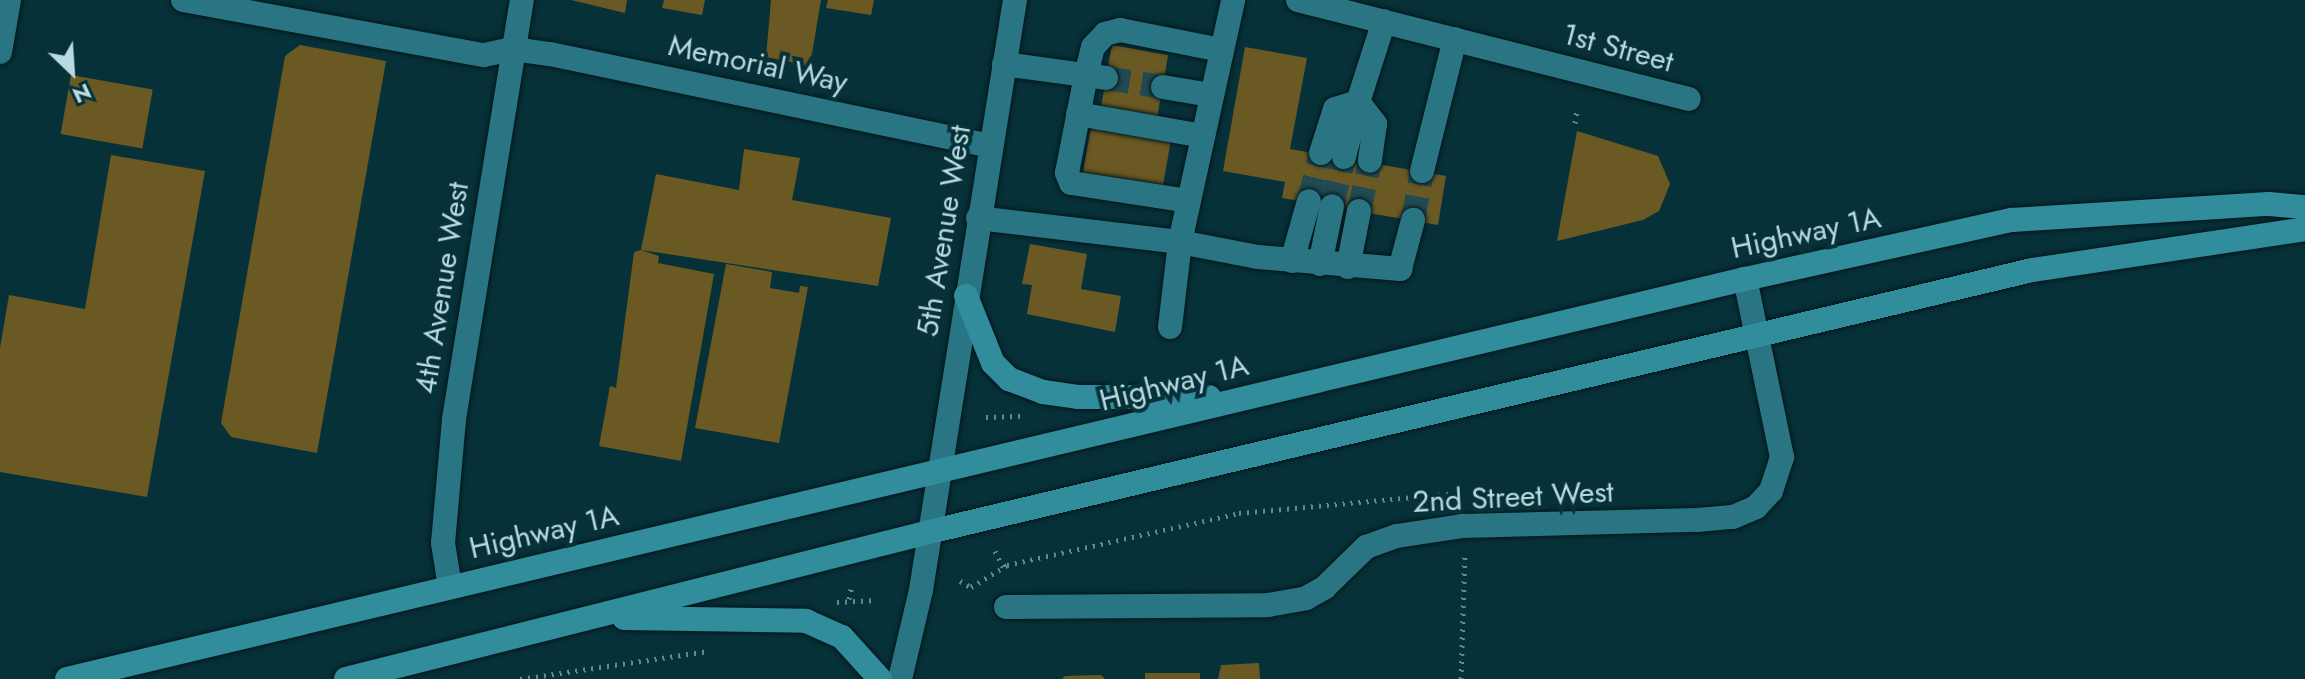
<!DOCTYPE html>
<style>
body{margin:0}
#map{position:relative;width:2305px;height:679px;overflow:hidden;background:#073138;font-family:Jost,sans-serif}
div>[style]{position:absolute}
.building>*{inset:0;background:#6a5923;transform-origin:0 0}
.minor-tunnel>*{height:24px;margin-top:-12px;transform-origin:0;background:repeating-linear-gradient(90deg,#224a52 0 24px,transparent 0 36px)}
.path>*{height:5px;margin-top:-2.5px;transform-origin:0;background:repeating-linear-gradient(90deg,#638890 0 2px,transparent 0 8px)}
.roads{filter:drop-shadow(0 0 2px #02171b) drop-shadow(0 0 2px #02171b)}
.minor>*{height:24px;margin:-12px;padding:0 12px;transform-origin:12px;border-radius:12px;background:#2a7583}
.major>*{height:24px;margin:-12px;padding:0 12px;transform-origin:12px;border-radius:12px;background:#318c9c}
span{translate:-50% -50%;white-space:nowrap;text-align:center;line-height:1.15;-webkit-text-stroke:8px #073138;paint-order:stroke}
.street-label{font-size:30px;color:#b8dae2}
.north{position:absolute;left:32px;top:32px;width:80px;height:80px;-webkit-text-stroke:6px #073138;paint-order:stroke;rotate:155deg;font-size:22px;font-weight:700;line-height:32px;text-align:center;color:#b8dae2}
.north::after{content:'';display:block;margin:auto;width:28px;height:36px;background:#b8dae2;clip-path:polygon(50% 0,100% 100%,50% 72%,0 100%)}
</style>
<div id="map">
<div class="building">
<i style="clip-path:polygon(571px 0,627px 0,625px 13px)"></i>
<i style="clip-path:polygon(664px 0,705px 0,702px 15px,662px 8px)"></i>
<i style="clip-path:polygon(771px 0,821px 0,810px 66px,766px 57px)"></i>
<i style="clip-path:polygon(828px 0,874px 0,871px 15px,826px 8px)"></i>
<i style="clip-path:polygon(300px 45px,386px 61px,317px 453px,231px 437px,221px 423px,285px 56px)"></i>
<i style="left:1112px;top:45px;width:57px;height:63px;rotate:10deg"></i>
<i style="clip-path:polygon(1245px 47px,1307px 58px,1290px 149px,1446px 176px,1438px 225px,1282px 198px,1285px 182px,1223px 171px)"></i>
<i style="left:71px;top:75px;width:83px;height:60px;rotate:10deg"></i>
<i style="left:1091px;top:127px;width:81px;height:48px;rotate:10deg"></i>
<i style="clip-path:polygon(1577px 131px,1658px 156px,1670px 184px,1659px 211px,1643px 220px,1557px 241px)"></i>
<i style="clip-path:polygon(744px 149px,800px 158px,792px 200px,891px 218px,878px 286px,641px 250px,659px 256px,658px 263px,714px 274px,681px 461px,599px 446px,610px 386px,616px 388px,634px 252px,641px 250px,656px 174px,739px 190px)"></i>
<i style="clip-path:polygon(111px 155px,205px 171px,147px 497px,0 472px,0 348px,9px 295px,85px 309px)"></i>
<i style="clip-path:polygon(1030px 244px,1087px 254px,1081px 289px,1121px 296px,1115px 332px,1027px 314px,1032px 285px,1022px 284px)"></i>
<i style="clip-path:polygon(726px 264px,772px 272px,770px 288px,799px 293px,800px 286px,808px 287px,779px 443px,695px 428px)"></i>
<i style="clip-path:polygon(1259px 663px,1260px 679px,1218px 679px,1221px 665px)"></i>
<i style="left:1145px;top:673px;width:55px;height:6px"></i>
<i style="clip-path:polygon(1101px 675px,1105px 679px,1062px 679px,1065px 676px)"></i>
</div>
<div class="minor-tunnel">
<i style="left:1106px;top:78px;width:58px;rotate:9deg"></i>
<i style="left:1309px;top:201px;width:49px;rotate:-76deg"></i>
<i style="left:1332px;top:206px;width:50px;rotate:-76.2deg"></i>
<i style="left:1359px;top:211px;width:51px;rotate:-77.6deg"></i>
<i style="left:1413px;top:220px;width:50px;rotate:-79.6deg"></i>
</div>
<div class="path">
<i style="left:1575px;top:123px;width:13px;rotate:-81deg"></i>
<i style="left:986px;top:417px;width:35px;rotate:-2deg"></i>
<i style="left:995px;top:551px;width:18px;rotate:63deg"></i>
<i style="left:960px;top:581px;width:13px;rotate:29deg"></i>
<i style="left:971px;top:587px;width:42px;rotate:-31.4deg"></i>
<i style="left:1007px;top:565px;width:238px;rotate:-12.6deg"></i>
<i style="left:1239px;top:513px;width:220px;rotate:-5.2deg"></i>
<i style="left:1458px;top:493px;width:5px;rotate:79deg"></i>
<i style="left:849px;top:599px;width:14px;rotate:-78deg"></i>
<i style="left:837px;top:602px;width:40px;rotate:-2.9deg"></i>
<i style="left:520px;top:679px;width:191px;rotate:-8.4deg"></i>
<i style="left:1461px;top:679px;width:127px;rotate:-88.2deg"></i>
</div>
<div class="roads">
<div class="minor">
<i style="left:183px;top:0;width:306px;rotate:10.4deg"></i>
<i style="left:484px;top:55px;width:30px;rotate:-12deg"></i>
<i style="left:513px;top:49px;width:37px;rotate:8deg"></i>
<i style="left:550px;top:54px;width:449px;rotate:11.8deg"></i>
<i style="left:1298px;top:0;width:403px;rotate:14.2deg"></i>
<i style="left:0;top:52px;width:53px;rotate:-80.2deg"></i>
<i style="left:1004px;top:64px;width:103px;rotate:7.8deg"></i>
<i style="left:1163px;top:87px;width:49px;rotate:9.5deg"></i>
<i style="left:1358px;top:102px;width:28px;rotate:52deg"></i>
<i style="left:1375px;top:124px;width:37px;rotate:98deg"></i>
<i style="left:1078px;top:114px;width:127px;rotate:10deg"></i>
<i style="left:1321px;top:153px;width:46px;rotate:-72.3deg"></i>
<i style="left:1335px;top:109px;width:24px;rotate:-17deg"></i>
<i style="left:1358px;top:102px;width:85px;rotate:-72.2deg"></i>
<i style="left:1344px;top:157px;width:57px;rotate:-75.7deg"></i>
<i style="left:1422px;top:171px;width:136px;rotate:-76deg"></i>
<i style="left:1189px;top:201px;width:119px;rotate:-171.3deg"></i>
<i style="left:1071px;top:183px;width:11px;rotate:-112deg"></i>
<i style="left:1067px;top:173px;width:100px;rotate:-79deg"></i>
<i style="left:1086px;top:75px;width:29px;rotate:-76deg"></i>
<i style="left:1093px;top:47px;width:18px;rotate:-47deg"></i>
<i style="left:1105px;top:34px;width:16px;rotate:-15deg"></i>
<i style="left:1120px;top:30px;width:103px;rotate:11.2deg"></i>
<i style="left:978px;top:218px;width:203px;rotate:6.8deg"></i>
<i style="left:1180px;top:242px;width:248px;rotate:-77.6deg"></i>
<i style="left:1292px;top:261px;width:62px;rotate:-74.2deg"></i>
<i style="left:1320px;top:264px;width:59px;rotate:-78.3deg"></i>
<i style="left:1348px;top:267px;width:57px;rotate:-78.9deg"></i>
<i style="left:1170px;top:327px;width:86px;rotate:-83.3deg"></i>
<i style="left:1180px;top:242px;width:79px;rotate:10.9deg"></i>
<i style="left:1258px;top:257px;width:143px;rotate:4.8deg"></i>
<i style="left:1400px;top:269px;width:51px;rotate:-75.1deg"></i>
<i style="left:450px;top:587px;width:45px;rotate:-99deg"></i>
<i style="left:443px;top:543px;width:124px;rotate:-84.9deg"></i>
<i style="left:454px;top:419px;width:424px;rotate:-80.8deg"></i>
<i style="left:1006px;top:607px;width:262px;rotate:-0.4deg"></i>
<i style="left:1268px;top:605px;width:39px;rotate:-10deg"></i>
<i style="left:1306px;top:598px;width:21px;rotate:-29deg"></i>
<i style="left:1324px;top:588px;width:59px;rotate:-44.3deg"></i>
<i style="left:1366px;top:547px;width:33px;rotate:-20deg"></i>
<i style="left:1397px;top:536px;width:67px;rotate:-8.6deg"></i>
<i style="left:1463px;top:526px;width:234px;rotate:-1.5deg"></i>
<i style="left:1697px;top:520px;width:36px;rotate:-5deg"></i>
<i style="left:1733px;top:517px;width:25px;rotate:-23deg"></i>
<i style="left:1756px;top:507px;width:22px;rotate:-47deg"></i>
<i style="left:1771px;top:491px;width:36px;rotate:-72deg"></i>
<i style="left:1782px;top:457px;width:182px;rotate:-101.7deg"></i>
<i style="left:900px;top:679px;width:91px;rotate:-76.7deg"></i>
<i style="left:921px;top:590px;width:597px;rotate:-80.95deg"></i>
</div>
<div class="major">
<i style="left:966px;top:296px;width:72px;rotate:68.1deg"></i>
<i style="left:993px;top:363px;width:23px;rotate:45deg"></i>
<i style="left:1009px;top:379px;width:36px;rotate:21deg"></i>
<i style="left:1043px;top:392px;width:35px;rotate:8deg"></i>
<i style="left:1078px;top:397px;width:131px"></i>
<i style="left:624px;top:618px;width:182px;rotate:0.9deg"></i>
<i style="left:806px;top:621px;width:39px;rotate:24deg"></i>
<i style="left:842px;top:637px;width:57px;rotate:47.9deg"></i>
<i style="left:67px;top:679px;width:1725px;rotate:-13.41deg"></i>
<i style="left:1745px;top:279px;width:273px;rotate:-12.5deg"></i>
<i style="left:2012px;top:220px;width:257px;rotate:-3.6deg"></i>
<i style="left:2269px;top:204px;width:36px;rotate:5deg"></i>
<i style="left:346px;top:679px;width:601px;rotate:-14.15deg"></i>
<i style="left:929px;top:532px;width:1134px;rotate:-13.36deg"></i>
<i style="left:2032px;top:270px;width:276px;rotate:-8.5deg"></i>
</div>
</div>
<div class="street-label">
<span style="left:1618px;top:48px;rotate:15deg">1st Street</span>
<span style="left:758px;top:64px;rotate:12deg">Memorial Way</span>
<span style="left:944px;top:231px;rotate:-81deg">5th Avenue West</span>
<span style="left:1806px;top:233px;rotate:-12deg">Highway 1A</span>
<span style="left:442px;top:288px;rotate:-81deg">4th Avenue West</span>
<span style="left:1174px;top:383px;rotate:-14deg">Highway 1A</span>
<span style="left:1513px;top:497px;rotate:-3deg">2nd Street West</span>
<span style="left:544px;top:532px;rotate:-13deg">Highway 1A</span>
</div>
<div class="north">N</div>
</div>
